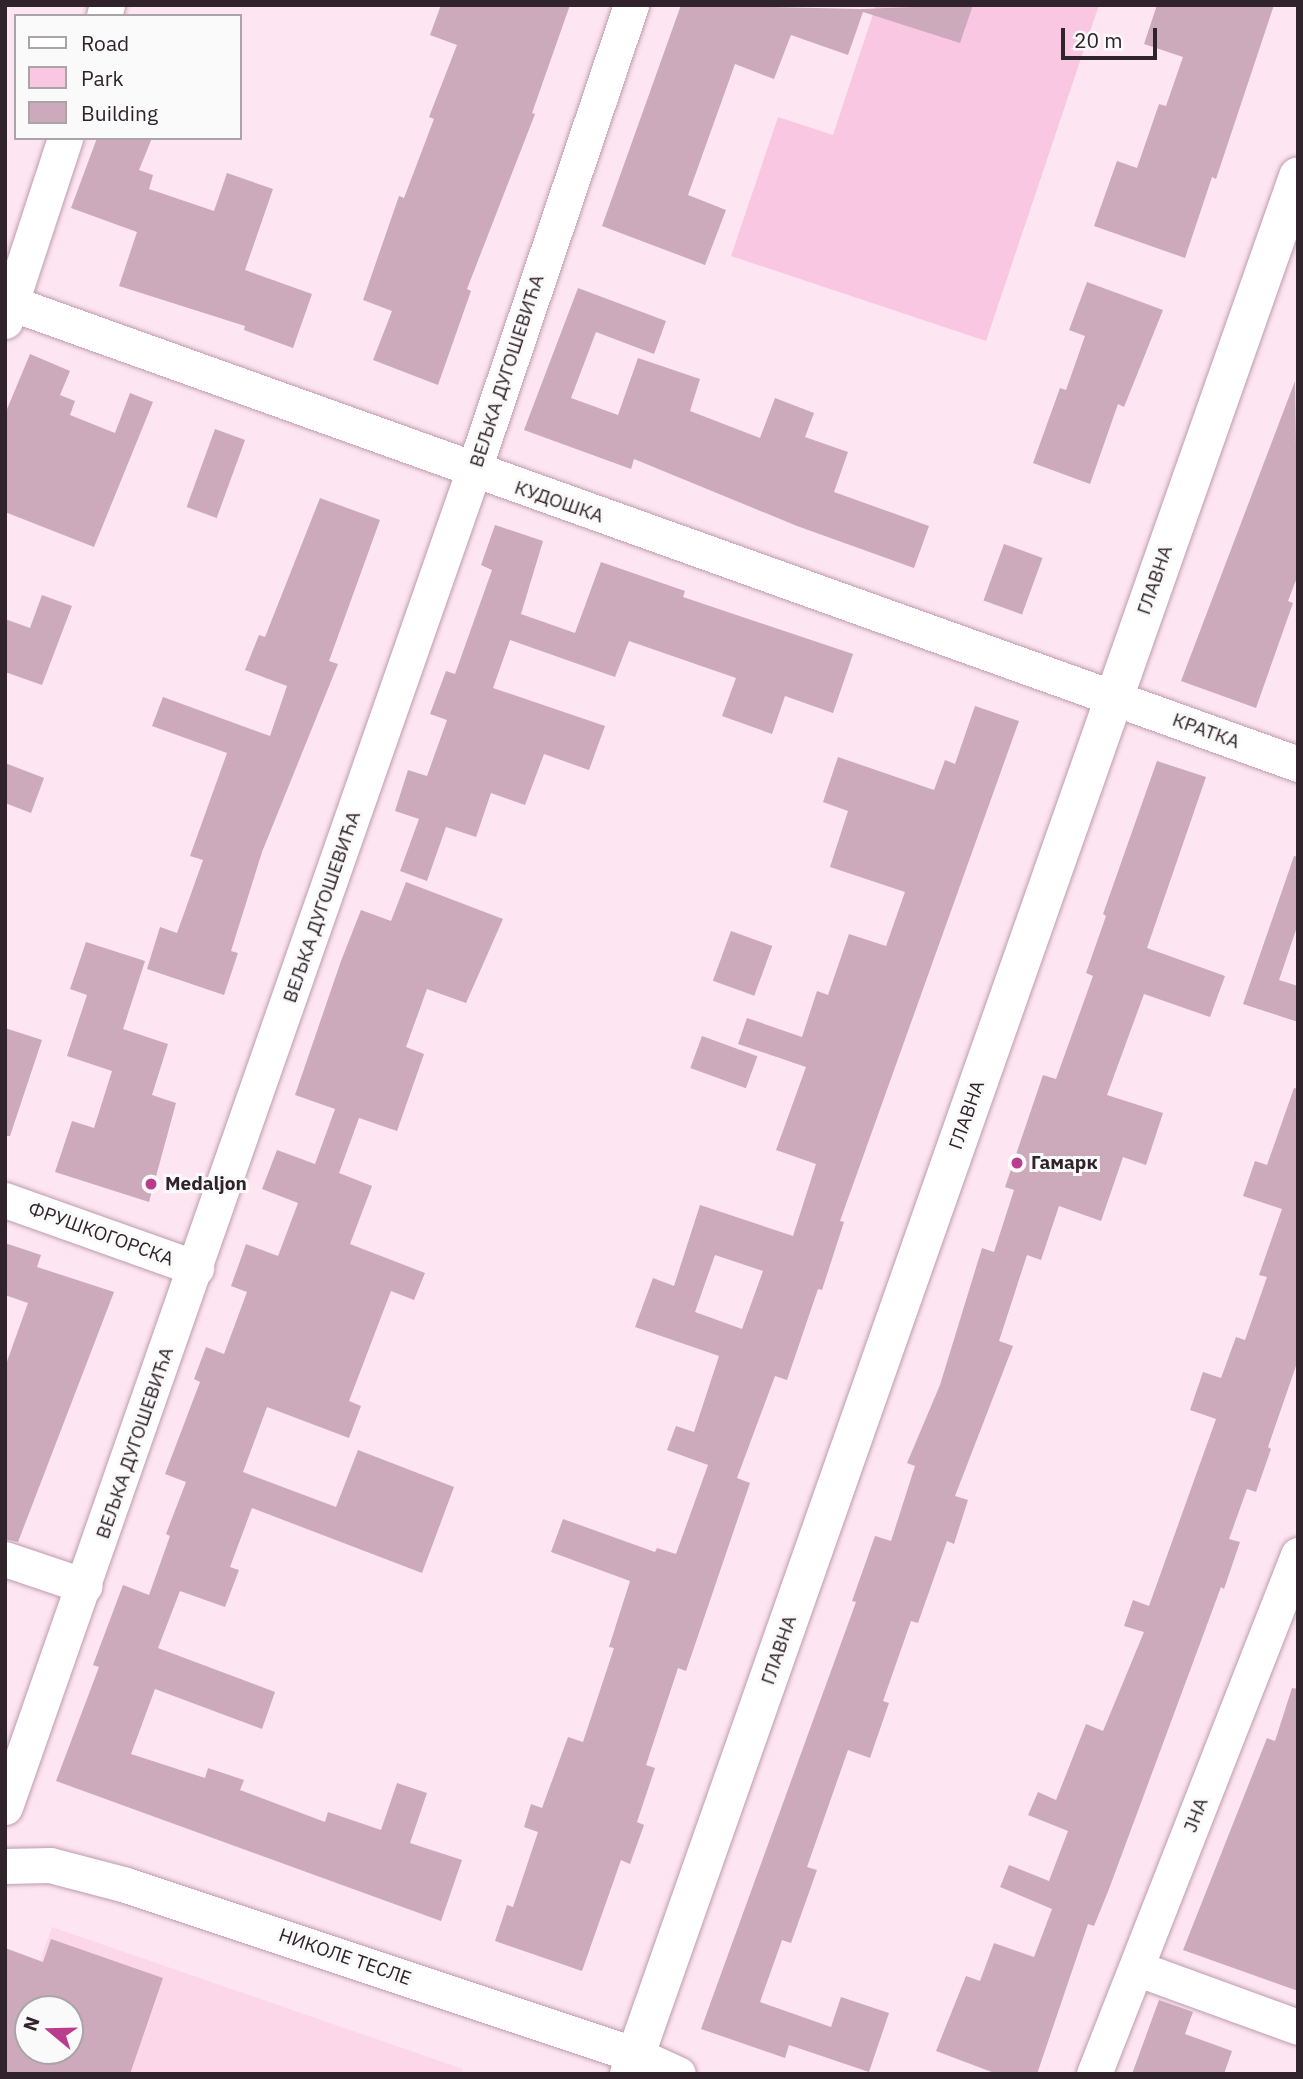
<!DOCTYPE html>
<meta charset="utf-8">
<style>
body{margin:0}
#map{position:relative;width:1303px;height:2079px;overflow:hidden;background:#fde5f1;font-family:"IBM Plex Sans",sans-serif}
div>[style]{position:absolute}
.built>*{inset:0;background:#fcd7ea}
.green>*{inset:0;background:#fac7e2}
.building>*{inset:0;background:#cda9bc;transform-origin:0 0}
.roads{filter:drop-shadow(0 0 2px #bf9bae) drop-shadow(0 0 2px #bf9bae)}
.street>*{height:35px;margin:-17.5px;padding:0 17.5px;transform-origin:17.5px;border-radius:17.5px;background:#fff}
.secondary>*{height:38px;margin:-19px;padding:0 19px;transform-origin:19px;border-radius:19px;background:#fff}
.dots>*{width:19px;height:19px;translate:-50% -50%;box-sizing:border-box;border:4px solid #fafafa;border-radius:50%}
span{translate:-50% -50%;white-space:nowrap;text-align:center;line-height:1.15;-webkit-text-stroke:6px #fafafa;paint-order:stroke}
.street-label{font-size:19px;color:#31232b}
.poi-label{font-size:19px;color:#31232b;font-weight:700}
.left{translate:0 -50%;text-align:left}
.frame{position:absolute;inset:0;border:7px solid #31232b;pointer-events:none}
.legend{position:absolute;left:14px;top:14px;width:228px;height:126px;box-sizing:border-box;background:#fafafa;border:2px solid #aaa4a7;margin:0;padding:9px 12px;list-style:none;font-size:21px;color:#31232b}
.legend li{display:flex;align-items:center;gap:14px;height:35px}
.legend b{width:35px;border:2px solid #aaa4a7}
.north{position:absolute;left:14px;top:1995px;width:70px;height:70px;box-sizing:border-box;background:#fafafa;border:2px solid #aaa4a7;border-radius:50%;rotate:289deg;font-size:19px;font-weight:700;line-height:28px;text-align:center;color:#31232b}
.north::after{content:'';display:block;margin:auto;width:24px;height:32px;background:#ba3d8d;clip-path:polygon(50% 0,100% 100%,50% 72%,0 100%)}
.scale{position:absolute;left:1061px;top:28px;width:96px;height:32px;box-sizing:border-box;border:4px solid #31232b;border-top:0;padding-left:9px;font-size:21px;line-height:24px;white-space:nowrap;color:#31232b;-webkit-text-stroke:5px #fafafa;paint-order:stroke}
</style>
<div id="map">
<div class="built">
<i style="clip-path:polygon(evenodd,52px 1927px,463px 2069px,461px 2074px,5px 2074px,5px 2062px,52px 1927px,28px 2009px,70px 2009px,70px 2051px,28px 2051px,28px 2009px)"></i>
</div>
<div class="green">
<i style="clip-path:polygon(876px 5px,1099px 5px,986px 341px,731px 256px,778px 117px,833px 135px)"></i>
</div>
<div class="building">
<i style="clip-path:polygon(441px 5px,570px 5px,532px 113px,535px 114px,467px 289px,471px 291px,438px 385px,373px 360px,392px 311px,363px 300px,399px 196px,404px 198px,434px 119px,429px 117px,457px 45px,430px 35px)"></i>
<i style="clip-path:polygon(681px 5px,860px 9px,973px 5px,960px 43px,863px 12px,848px 55px,791px 35px,774px 79px,735px 64px,688px 195px,726px 210px,705px 265px,602px 226px)"></i>
<i style="clip-path:polygon(1157px 5px,1274px 5px,1216px 179px,1212px 177px,1185px 258px,1094px 226px,1117px 161px,1137px 168px,1159px 104px,1166px 106px,1183px 57px,1144px 44px)"></i>
<i style="clip-path:polygon(97px 138px,152px 138px,139px 170px,153px 175px,149px 189px,214px 211px,227px 173px,273px 189px,245px 270px,312px 294px,293px 348px,244px 330px,245px 326px,119px 286px,137px 232px,71px 208px)"></i>
<i style="clip-path:polygon(1087px 282px,1163px 310px,1124px 407px,1118px 404px,1090px 484px,1033px 463px,1060px 388px,1066px 390px,1085px 336px,1069px 330px)"></i>
<i style="clip-path:polygon(578px 288px,666px 321px,654px 354px,596px 332px,571px 398px,618px 415px,638px 358px,700px 379px,690px 411px,760px 438px,775px 398px,814px 413px,805px 437px,848px 452px,834px 492px,929px 526px,914px 568px,797px 526px,634px 459px,631px 469px,524px 430px)"></i>
<i style="clip-path:polygon(30px 354px,70px 371px,60px 395px,75px 401px,70px 415px,115px 433px,130px 393px,153px 402px,94px 547px,5px 512px,5px 414px)"></i>
<i style="clip-path:polygon(1295px 381px,1298px 575px,1288px 601px,1293px 603px,1256px 708px,1181px 681px)"></i>
<i style="left:215px;top:429px;width:32px;height:83px;rotate:20deg"></i>
<i style="clip-path:polygon(320px 498px,380px 520px,329px 661px,338px 664px,262px 852px,231px 951px,238px 953px,224px 995px,147px 969px,160px 927px,177px 933px,203px 860px,190px 856px,227px 753px,152px 726px,163px 697px,270px 736px,287px 686px,245px 670px,259px 635px,265px 637px)"></i>
<i style="clip-path:polygon(495px 525px,543px 541px,521px 614px,575px 633px,601px 562px,685px 591px,683px 597px,853px 654px,833px 713px,785px 696px,772px 734px,722px 716px,736px 678px,629px 641px,615px 677px,510px 640px,493px 688px,605px 726px,589px 770px,544px 754px,525px 805px,491px 793px,476px 837px,446px 827px,427px 881px,400px 871px,419px 819px,395px 811px,408px 770px,427px 776px,447px 720px,430px 714px,446px 671px,455px 674px,492px 570px,481px 565px)"></i>
<i style="left:1004px;top:544px;width:41px;height:60px;rotate:20deg"></i>
<i style="clip-path:polygon(42px 595px,72px 606px,42px 685px,5px 672px,5px 619px,30px 628px)"></i>
<i style="clip-path:polygon(evenodd,975px 706px,1019px 721px,840px 1221px,844px 1222px,822px 1290px,818px 1289px,787px 1380px,775px 1376px,737px 1478px,750px 1483px,686px 1671px,678px 1668px,646px 1765px,655px 1768px,637px 1822px,644px 1825px,630px 1864px,621px 1860px,582px 1971px,495px 1941px,507px 1905px,513px 1907px,538px 1832px,524px 1827px,531px 1804px,542px 1808px,568px 1737px,583px 1742px,614px 1648px,609px 1647px,630px 1581px,551px 1552px,563px 1519px,655px 1552px,657px 1548px,676px 1554px,708px 1465px,667px 1450px,676px 1426px,694px 1432px,719px 1356px,635px 1327px,653px 1278px,674px 1286px,700px 1205px,793px 1236px,816px 1164px,776px 1150px,806px 1067px,738px 1044px,747px 1018px,802px 1037px,817px 991px,828px 995px,849px 934px,886px 946px,905px 892px,830px 867px,848px 811px,823px 802px,838px 757px,934px 790px,945px 760px,955px 764px,975px 706px,715px 1255px,763px 1271px,742px 1329px,695px 1312px,715px 1255px)"></i>
<i style="clip-path:polygon(1157px 761px,1206px 777px,1147px 948px,1225px 976px,1210px 1017px,1144px 994px,1107px 1095px,1163px 1113px,1146px 1165px,1123px 1157px,1101px 1221px,1059px 1206px,1041px 1260px,1027px 1255px,999px 1341px,1013px 1346px,955px 1496px,968px 1500px,954px 1544px,947px 1541px,918px 1623px,911px 1621px,883px 1701px,889px 1703px,870px 1758px,848px 1750px,807px 1867px,817px 1870px,791px 1943px,782px 1940px,760px 2002px,831px 2027px,841px 1997px,889px 2013px,869px 2072px,789px 2045px,785px 2058px,701px 2029px,856px 1602px,852px 1601px,875px 1536px,891px 1541px,915px 1466px,907px 1463px,940px 1385px,982px 1248px,994px 1252px,1014px 1190px,1005px 1187px,1043px 1075px,1056px 1079px,1093px 976px,1086px 973px,1106px 916px,1103px 914px)"></i>
<i style="clip-path:polygon(5px 763px,44px 778px,31px 813px,5px 803px)"></i>
<i style="clip-path:polygon(1294px 856px,1298px 857px,1298px 924px,1279px 980px,1298px 986px,1298px 1022px,1243px 1004px)"></i>
<i style="clip-path:polygon(406px 882px,503px 919px,466px 1003px,427px 989px,406px 1047px,424px 1054px,397px 1131px,359px 1118px,339px 1173px,372px 1186px,350px 1244px,425px 1273px,414px 1300px,391px 1291px,349px 1401px,361px 1406px,349px 1438px,267px 1407px,243px 1472px,336px 1507px,358px 1450px,454px 1487px,422px 1573px,252px 1508px,230px 1567px,239px 1570px,225px 1607px,180px 1591px,158px 1648px,275px 1692px,262px 1729px,155px 1689px,131px 1754px,205px 1778px,208px 1768px,244px 1780px,240px 1790px,325px 1822px,328px 1812px,381px 1830px,397px 1783px,427px 1793px,410px 1843px,462px 1860px,441px 1921px,56px 1781px,99px 1667px,93px 1665px,123px 1585px,149px 1595px,170px 1536px,166px 1534px,186px 1482px,165px 1474px,200px 1382px,194px 1379px,206px 1347px,224px 1354px,247px 1292px,231px 1286px,246px 1244px,278px 1256px,298px 1203px,262px 1189px,277px 1150px,315px 1164px,335px 1109px,295px 1095px,341px 961px,361px 910px,391px 921px)"></i>
<i style="left:731px;top:931px;width:44px;height:53px;rotate:20deg"></i>
<i style="clip-path:polygon(86px 942px,145px 961px,123px 1029px,168px 1044px,152px 1095px,176px 1103px,149px 1202px,55px 1172px,72px 1121px,94px 1128px,112px 1071px,67px 1056px,87px 995px,70px 989px)"></i>
<i style="clip-path:polygon(5px 1028px,42px 1040px,10px 1136px,5px 1136px)"></i>
<i style="left:702px;top:1036px;width:59px;height:34px;rotate:20deg"></i>
<i style="clip-path:polygon(1294px 1088px,1298px 1089px,1298px 1360px,1268px 1447px,1271px 1449px,1256px 1492px,1247px 1489px,1229px 1539px,1240px 1542px,1224px 1589px,1221px 1587px,1109px 1889px,1094px 1926px,1088px 1924px,1037px 2074px,997px 2074px,936px 2051px,966px 1976px,980px 1981px,994px 1943px,1034px 1957px,1052px 1909px,1000px 1887px,1009px 1865px,1049px 1881px,1068px 1831px,1028px 1815px,1038px 1792px,1056px 1800px,1086px 1724px,1103px 1731px,1144px 1632px,1124px 1626px,1133px 1600px,1149px 1606px,1216px 1419px,1190px 1410px,1203px 1372px,1221px 1378px,1236px 1337px,1245px 1340px,1267px 1277px,1259px 1275px,1282px 1209px,1243px 1196px,1255px 1161px,1267px 1165px)"></i>
<i style="clip-path:polygon(5px 1243px,41px 1255px,37px 1267px,114px 1292px,18px 1542px,5px 1539px,5px 1367px,28px 1303px,5px 1295px)"></i>
<i style="clip-path:polygon(1292px 1688px,1298px 1689px,1298px 1991px,1183px 1950px,1267px 1738px,1275px 1741px)"></i>
<i style="clip-path:polygon(evenodd,51px 1939px,163px 1978px,130px 2074px,5px 2074px,5px 1948px,43px 1962px,51px 1939px,28px 2009px,70px 2009px,70px 2051px,28px 2051px,28px 2009px)"></i>
<i style="clip-path:polygon(1159px 2000px,1193px 2012px,1185px 2034px,1232px 2051px,1224px 2074px,1132px 2074px)"></i>
</div>
<div class="roads">
<div class="street">
<i style="left:104px;top:16px;width:11px;rotate:-75deg"></i>
<i style="left:5px;top:301px;width:1373px;rotate:19.7deg"></i>
<i style="left:5px;top:321px;width:193px;rotate:-71.8deg"></i>
<i style="left:5px;top:1200px;width:203px;rotate:19.6deg"></i>
<i style="left:5px;top:1559px;width:84px;rotate:18.6deg"></i>
<i style="left:5px;top:1807px;width:1415px;rotate:-70.68deg"></i>
<i style="left:473px;top:472px;width:493px;rotate:-71.3deg"></i>
<i style="left:5px;top:1866px;width:45px;rotate:-1.3deg"></i>
<i style="left:50px;top:1865px;width:79px;rotate:14.7deg"></i>
<i style="left:126px;top:1885px;width:538px;rotate:18.43deg"></i>
<i style="left:636px;top:2055px;width:46px;rotate:24.3deg"></i>
<i style="left:1136px;top:1968px;width:172px;rotate:20deg"></i>
<i style="left:1094px;top:2074px;width:558px;rotate:-68.54deg"></i>
</div>
<div class="secondary">
<i style="left:629px;top:2074px;width:2012px;rotate:-70.58deg"></i>
</div>
</div>
<div class="dots">
<i style="left:1017px;top:1163px;background:#ba3d8d"></i>
<i style="left:151px;top:1184px;background:#ba3d8d"></i>
</div>
<div class="street-label">
<span style="left:507px;top:371px;rotate:-72deg">ВЕЉКА ДУГОШЕВИЋА</span>
<span style="left:559px;top:502px;rotate:19deg">КУДОШКА</span>
<span style="left:1155px;top:580px;rotate:-71deg">ГЛАВНА</span>
<span style="left:1206px;top:731px;rotate:20deg">КРАТКА</span>
<span style="left:322px;top:907px;rotate:-71deg">ВЕЉКА ДУГОШЕВИЋА</span>
<span style="left:967px;top:1115px;rotate:-71deg">ГЛАВНА</span>
<span style="left:101px;top:1234px;rotate:20deg">ФРУШКОГОРСКА</span>
<span style="left:135px;top:1443px;rotate:-71deg">ВЕЉКА ДУГОШЕВИЋА</span>
<span style="left:779px;top:1650px;rotate:-71deg">ГЛАВНА</span>
<span style="left:1196px;top:1815px;rotate:-69deg">ЈНА</span>
<span style="left:345px;top:1957px;rotate:19deg">НИКОЛЕ ТЕСЛЕ</span>
</div>
<div class="poi-label">
<span class="left" style="left:1031px;top:1163px">Гамарк</span>
<span class="left" style="left:165px;top:1184px">Medaljon</span>
</div>
<div class="frame"></div>
<ul class="legend">
<li><b style="height:9px;background:#fff"></b>Road</li>
<li><b style="height:19px;background:#fac7e2"></b>Park</li>
<li><b style="height:19px;background:#cda9bc"></b>Building</li>
</ul>
<div class="north">N</div>
<div class="scale">20 m</div>
</div>
